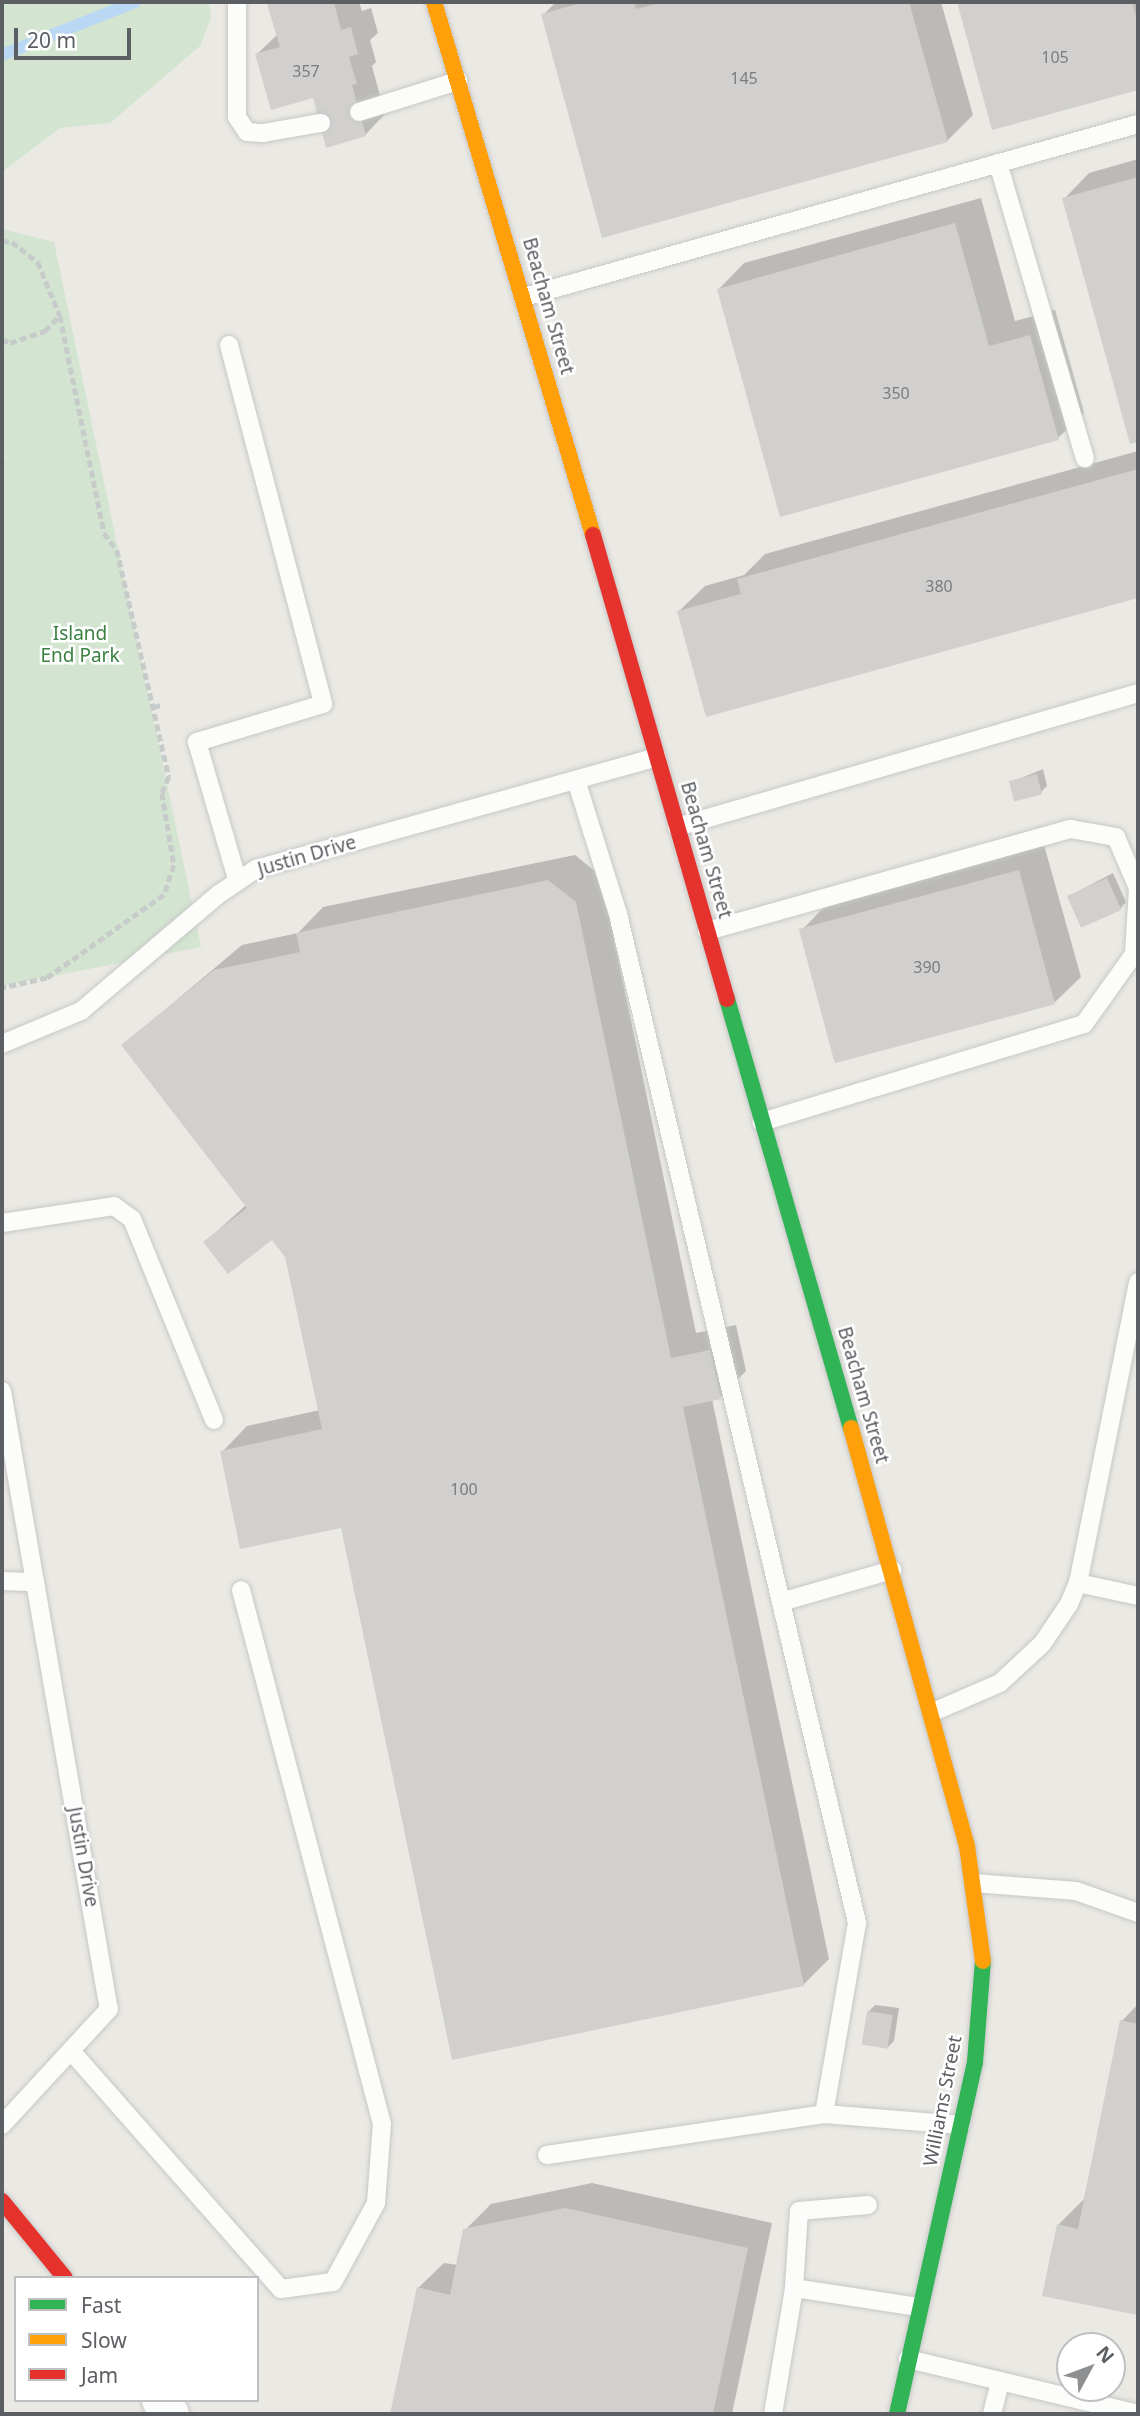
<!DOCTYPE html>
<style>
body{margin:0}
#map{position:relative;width:1140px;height:2416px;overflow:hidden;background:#eae9e4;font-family:"Noto Sans",sans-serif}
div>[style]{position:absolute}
.green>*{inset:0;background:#d3e5d1}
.shadow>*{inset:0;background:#0003}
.stream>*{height:12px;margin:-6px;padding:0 6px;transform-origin:6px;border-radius:6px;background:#bad8f3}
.building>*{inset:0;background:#d1d0ce;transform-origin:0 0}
.path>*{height:4.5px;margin-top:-2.25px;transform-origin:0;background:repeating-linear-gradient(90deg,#c7cbc9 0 7px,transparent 0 10.5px)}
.roads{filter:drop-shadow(0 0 2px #c7c7c7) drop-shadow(0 0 2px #c7c7c7)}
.lane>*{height:18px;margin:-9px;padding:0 9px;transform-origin:9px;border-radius:9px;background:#fcfcfb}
.street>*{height:37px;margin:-18.5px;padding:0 18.5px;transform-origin:18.5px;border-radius:18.5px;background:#fcfcfb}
.fast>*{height:16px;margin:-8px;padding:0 8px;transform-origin:8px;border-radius:8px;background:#30b455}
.slow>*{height:16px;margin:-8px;padding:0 8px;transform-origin:8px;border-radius:8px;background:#ff9f0a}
.jam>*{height:16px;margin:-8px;padding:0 8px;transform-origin:8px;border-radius:8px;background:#e5322d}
span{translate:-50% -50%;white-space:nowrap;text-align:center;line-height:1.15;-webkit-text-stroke:5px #fff;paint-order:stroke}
.number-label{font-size:16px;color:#7a7c7e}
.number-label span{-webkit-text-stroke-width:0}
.street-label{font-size:19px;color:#5b5e62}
.park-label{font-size:19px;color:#3a8142}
.frame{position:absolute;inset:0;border:4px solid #5b5e62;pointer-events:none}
.legend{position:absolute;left:14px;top:2276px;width:245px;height:126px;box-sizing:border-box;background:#fff;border:2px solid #bdbfc0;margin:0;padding:9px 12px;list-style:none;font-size:21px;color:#5b5e62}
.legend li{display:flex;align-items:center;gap:14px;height:35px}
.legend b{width:35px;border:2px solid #bdbfc0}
.north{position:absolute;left:1056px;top:2332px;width:70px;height:70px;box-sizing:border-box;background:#fff;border:2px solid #bdbfc0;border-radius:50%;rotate:49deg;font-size:19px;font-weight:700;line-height:28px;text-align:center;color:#5b5e62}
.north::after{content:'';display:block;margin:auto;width:24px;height:32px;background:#8d8f90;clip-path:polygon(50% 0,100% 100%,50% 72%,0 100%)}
.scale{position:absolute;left:14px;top:28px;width:117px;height:32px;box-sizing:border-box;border:4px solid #5b5e62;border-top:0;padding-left:9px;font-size:21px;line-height:24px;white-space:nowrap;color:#5b5e62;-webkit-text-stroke:5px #fff;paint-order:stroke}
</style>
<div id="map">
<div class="green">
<i style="clip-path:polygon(2px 2px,209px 2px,211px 18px,200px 46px,110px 123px,60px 128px,2px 172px)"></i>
<i style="clip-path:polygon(2px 229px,54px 242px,201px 947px,2px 986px,2px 456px,9px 460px,2px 454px)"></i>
</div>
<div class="shadow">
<i style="clip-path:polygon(272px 2px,359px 2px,362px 11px,371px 8px,378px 33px,370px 40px,376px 62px,372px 66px,385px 114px,365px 135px,257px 54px,278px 34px)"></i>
<i style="clip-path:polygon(556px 2px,941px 2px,973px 115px,947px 141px,543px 15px)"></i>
<i style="clip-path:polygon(958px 2px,1138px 2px,1138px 88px,993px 128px)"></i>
<i style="clip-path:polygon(1138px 159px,1138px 440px,1131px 442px,1064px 199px,1089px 173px)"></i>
<i style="clip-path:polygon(981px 198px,1015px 321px,1055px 310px,1084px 413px,1058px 438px,719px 289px,744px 263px)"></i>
<i style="clip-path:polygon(1138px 451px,1138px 596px,708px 715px,679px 611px,705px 586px,744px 575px,765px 554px)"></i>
<i style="clip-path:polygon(1043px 769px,1047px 786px,1041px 792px,1011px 782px)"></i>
<i style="clip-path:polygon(1044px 845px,1081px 977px,1055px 1002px,801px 931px,826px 905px)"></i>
<i style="clip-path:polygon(575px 855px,601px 876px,696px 1333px,736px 1325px,746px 1371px,720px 1397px,712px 1399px,829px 1959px,803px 1985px,342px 1525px,222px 1452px,247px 1426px,320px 1410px,287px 1257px,272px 1237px,205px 1242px,246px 1205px,123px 1045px,242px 945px,298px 933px,323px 907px)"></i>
<i style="clip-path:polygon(1113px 873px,1126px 902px,1120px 909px,1069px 896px)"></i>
<i style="clip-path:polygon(1138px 2004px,1138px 2314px,1044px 2295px,1058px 2225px,1084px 2199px,1122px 2021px)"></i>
<i style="clip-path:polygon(875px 2005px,899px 2008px,894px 2041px,888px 2047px,868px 2012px)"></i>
<i style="clip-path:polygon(592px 2183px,772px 2223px,732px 2414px,392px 2414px,418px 2288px,444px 2263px,458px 2265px,465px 2230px,491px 2204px)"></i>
</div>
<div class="stream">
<i style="left:2px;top:55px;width:143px;rotate:-21.7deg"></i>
</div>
<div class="building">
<i style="clip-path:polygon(275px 2px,334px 2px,341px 30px,351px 27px,358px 54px,349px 57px,357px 84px,352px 85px,366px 136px,326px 148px,313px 98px,271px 110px,255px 54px,280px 47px,267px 4px)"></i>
<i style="clip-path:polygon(585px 2px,634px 2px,636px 9px,664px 2px,909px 2px,948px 142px,602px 238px,541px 14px)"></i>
<i style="clip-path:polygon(957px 2px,1132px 2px,1138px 25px,1138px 90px,992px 130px)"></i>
<i style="clip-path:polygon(1138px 177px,1138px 442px,1130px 444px,1062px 198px)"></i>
<i style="clip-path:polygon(955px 223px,989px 346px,1030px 335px,1059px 440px,780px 517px,717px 289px)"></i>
<i style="clip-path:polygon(1138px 469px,1138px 598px,706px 717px,677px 611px,741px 594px,737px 579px)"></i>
<i style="left:1037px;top:774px;width:21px;height:29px;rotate:76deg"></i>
<i style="left:1019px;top:870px;width:139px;height:228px;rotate:75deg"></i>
<i style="left:1107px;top:878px;width:35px;height:44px;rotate:66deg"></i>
<i style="clip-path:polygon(548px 880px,576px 902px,671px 1358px,710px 1350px,721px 1399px,683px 1407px,804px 1986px,452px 2060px,341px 1528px,240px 1549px,220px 1451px,322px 1429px,285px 1257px,272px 1240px,228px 1274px,203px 1242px,247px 1208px,121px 1045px,214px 970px,300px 952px,296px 933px)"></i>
<i style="left:867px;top:2011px;width:26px;height:34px;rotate:9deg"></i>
<i style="clip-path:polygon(1120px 2020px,1138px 2024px,1138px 2315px,1042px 2296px,1057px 2224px,1078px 2229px)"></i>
<i style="clip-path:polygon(565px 2208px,748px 2248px,713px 2414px,390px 2414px,417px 2287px,450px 2295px,463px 2229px)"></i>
</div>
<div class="path">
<i style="left:2px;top:241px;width:10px;rotate:6deg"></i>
<i style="left:12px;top:242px;width:33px;rotate:38deg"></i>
<i style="left:38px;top:262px;width:58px;rotate:67.8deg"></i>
<i style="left:60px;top:316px;width:221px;rotate:78.5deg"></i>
<i style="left:104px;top:533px;width:21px;rotate:53deg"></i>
<i style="left:117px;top:550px;width:233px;rotate:77.1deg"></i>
<i style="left:169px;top:777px;width:17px;rotate:114deg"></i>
<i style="left:162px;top:793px;width:73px;rotate:80.5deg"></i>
<i style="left:174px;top:865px;width:32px;rotate:108deg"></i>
<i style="left:164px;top:895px;width:143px;rotate:144.6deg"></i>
<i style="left:47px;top:978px;width:46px;rotate:167.5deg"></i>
<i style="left:2px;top:339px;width:9px;rotate:27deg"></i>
<i style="left:10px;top:343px;width:37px;rotate:-19deg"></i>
<i style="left:45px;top:331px;width:21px;rotate:-47deg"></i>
<i style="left:153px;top:707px;width:8px;rotate:-14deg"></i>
</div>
<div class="roads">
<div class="lane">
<i style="left:237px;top:2px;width:115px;rotate:90deg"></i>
<i style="left:237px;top:117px;width:18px;rotate:56deg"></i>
<i style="left:247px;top:132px;width:16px;rotate:4deg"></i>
<i style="left:263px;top:133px;width:59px;rotate:-9.8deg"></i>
<i style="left:359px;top:112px;width:104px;rotate:-17.4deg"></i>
<i style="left:998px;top:163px;width:308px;rotate:73.6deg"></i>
<i style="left:524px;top:297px;width:638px;rotate:-15.74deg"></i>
<i style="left:229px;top:345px;width:371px;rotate:75.3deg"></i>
<i style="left:323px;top:704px;width:132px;rotate:163.2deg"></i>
<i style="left:197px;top:742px;width:143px;rotate:73.7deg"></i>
<i style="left:576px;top:780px;width:140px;rotate:72.6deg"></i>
<i style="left:618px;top:914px;width:1037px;rotate:76.67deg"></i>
<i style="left:857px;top:1923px;width:194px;rotate:99.8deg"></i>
<i style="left:824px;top:2114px;width:137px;rotate:4.6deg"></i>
<i style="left:677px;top:827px;width:480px;rotate:-16.2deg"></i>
<i style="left:707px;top:931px;width:378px;rotate:-15.7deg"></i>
<i style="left:1071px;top:829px;width:46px;rotate:10.1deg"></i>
<i style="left:1116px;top:837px;width:56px;rotate:66.7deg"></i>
<i style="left:1138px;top:888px;width:66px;rotate:93.5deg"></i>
<i style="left:1134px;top:954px;width:86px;rotate:125.5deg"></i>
<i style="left:1084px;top:1024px;width:337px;rotate:163.1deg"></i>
<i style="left:2px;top:1044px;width:86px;rotate:-22.7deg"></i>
<i style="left:81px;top:1011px;width:181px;rotate:-40.3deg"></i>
<i style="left:219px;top:894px;width:45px;rotate:-34deg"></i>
<i style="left:256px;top:869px;width:416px;rotate:-15.6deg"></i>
<i style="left:2px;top:1223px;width:113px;rotate:-8.6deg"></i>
<i style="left:114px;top:1206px;width:22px;rotate:36deg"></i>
<i style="left:132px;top:1219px;width:217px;rotate:67.8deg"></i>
<i style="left:2px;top:1391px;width:194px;rotate:80.2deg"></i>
<i style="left:2px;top:1581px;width:33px;rotate:2deg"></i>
<i style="left:35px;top:1582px;width:433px;rotate:80.2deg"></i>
<i style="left:109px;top:2009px;width:158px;rotate:132.7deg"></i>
<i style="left:1078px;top:1583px;width:61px;rotate:12.2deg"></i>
<i style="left:781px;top:1602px;width:116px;rotate:-16.1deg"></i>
<i style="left:933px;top:1712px;width:73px;rotate:-23.4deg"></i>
<i style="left:1000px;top:1683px;width:57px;rotate:-42.9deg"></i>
<i style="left:1042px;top:1644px;width:48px;rotate:-56deg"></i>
<i style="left:1069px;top:1604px;width:23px;rotate:-67deg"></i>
<i style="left:1078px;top:1583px;width:307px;rotate:-78.7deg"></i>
<i style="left:974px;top:1883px;width:102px;rotate:4.5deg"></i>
<i style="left:1076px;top:1891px;width:66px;rotate:19.5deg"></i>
<i style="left:71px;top:2051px;width:317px;rotate:48.6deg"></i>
<i style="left:281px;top:2289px;width:52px;rotate:-7.7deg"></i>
<i style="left:333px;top:2282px;width:90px;rotate:-61.4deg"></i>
<i style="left:376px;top:2203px;width:79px;rotate:-85.7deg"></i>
<i style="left:382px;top:2124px;width:552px;rotate:-104.79deg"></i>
<i style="left:547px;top:2155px;width:280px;rotate:-8.4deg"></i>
<i style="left:794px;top:2288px;width:77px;rotate:-86.3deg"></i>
<i style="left:799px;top:2211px;width:69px;rotate:-5deg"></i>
<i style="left:908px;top:2359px;width:236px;rotate:13.4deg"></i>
<i style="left:773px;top:2414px;width:128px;rotate:-80.5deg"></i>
<i style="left:794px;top:2288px;width:125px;rotate:8.7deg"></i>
<i style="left:992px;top:2414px;width:34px;rotate:-76deg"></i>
</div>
<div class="street">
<i style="left:160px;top:2400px;width:17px;rotate:54deg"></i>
</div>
<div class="fast">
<i style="left:727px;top:999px;width:447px;rotate:73.9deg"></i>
<i style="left:897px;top:2414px;width:361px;rotate:-77.5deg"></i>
<i style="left:975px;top:2062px;width:101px;rotate:-85.5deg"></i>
</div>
<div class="slow">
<i style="left:434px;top:2px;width:556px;rotate:73.39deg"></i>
<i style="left:851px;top:1428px;width:434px;rotate:74.5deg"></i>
<i style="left:967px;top:1846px;width:116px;rotate:82.1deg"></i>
</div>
<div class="jam">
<i style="left:593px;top:535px;width:483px;rotate:73.9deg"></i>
<i style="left:2px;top:2201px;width:99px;rotate:50.7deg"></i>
</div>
</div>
<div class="number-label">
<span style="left:1055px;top:57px">105</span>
<span style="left:306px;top:71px">357</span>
<span style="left:744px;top:78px">145</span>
<span style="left:896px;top:393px">350</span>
<span style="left:939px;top:586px">380</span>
<span style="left:927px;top:967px">390</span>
<span style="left:464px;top:1489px">100</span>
</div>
<div class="street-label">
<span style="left:548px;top:306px;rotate:74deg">Beacham Street</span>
<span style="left:706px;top:850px;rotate:74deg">Beacham Street</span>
<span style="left:307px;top:856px;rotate:-16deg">Justin Drive</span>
<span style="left:863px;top:1395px;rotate:74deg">Beacham Street</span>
<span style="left:83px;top:1857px;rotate:80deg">Justin Drive</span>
<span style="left:943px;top:2101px;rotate:-79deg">Williams Street</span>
</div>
<div class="park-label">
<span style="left:80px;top:645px">Island<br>End Park</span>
</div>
<div class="frame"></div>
<ul class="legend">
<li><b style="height:9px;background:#30b455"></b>Fast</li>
<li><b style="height:9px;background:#ff9f0a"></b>Slow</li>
<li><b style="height:9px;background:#e5322d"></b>Jam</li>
</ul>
<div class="north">N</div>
<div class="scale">20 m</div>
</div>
